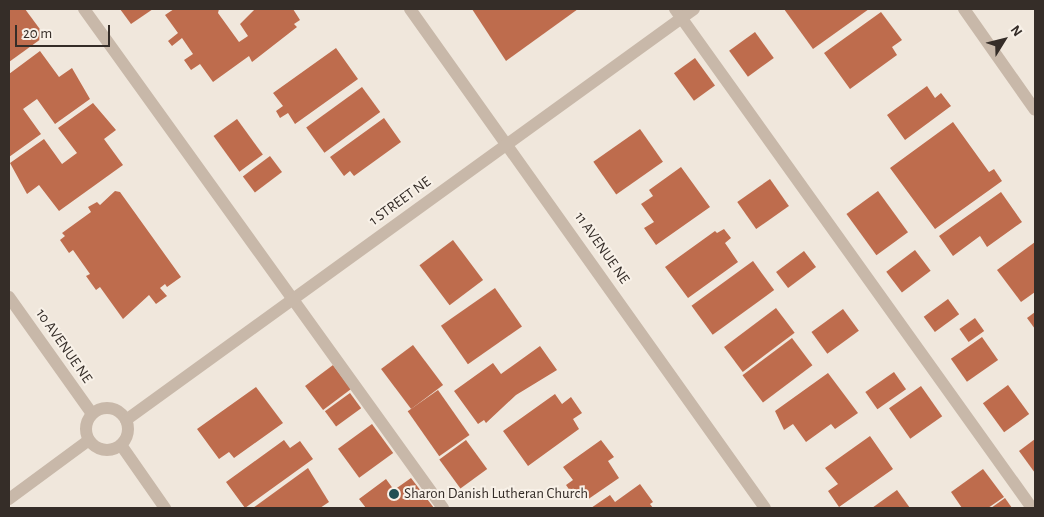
<!DOCTYPE html>
<style>
body{margin:0}
#map{position:relative;width:1044px;height:517px;overflow:hidden;background:#f0e7dc;font-family:"Alegreya Sans",sans-serif}
div>[style]{position:absolute}
.building>*{inset:0;background:#be6c4d;transform-origin:0 0}
.minor>*{height:12px;margin:-6px;padding:0 6px;transform-origin:6px;border-radius:6px;background:#c8b8a9}
.minor>.ring{margin:-6px;padding:0;box-sizing:content-box;background:none;border:12px solid #c8b8a9;border-radius:50%}
.dots>*{width:14px;height:14px;translate:-50% -50%;box-sizing:border-box;border:2px solid #f8f1e8;border-radius:50%}
span{translate:-50% -50%;white-space:nowrap;text-align:center;line-height:1.15;-webkit-text-stroke:4px #f8f1e8;paint-order:stroke}
.street-label{font-size:15px;color:#352d28}
.poi-label{font-size:15px;color:#352d28}
.left{translate:0 -50%;text-align:left}
.frame{position:absolute;inset:0;border:10px solid #352d28;pointer-events:none}
.north{position:absolute;left:979px;top:15px;width:50px;height:50px;-webkit-text-stroke:4px #f8f1e8;paint-order:stroke;rotate:54deg;font-size:14px;font-weight:700;line-height:20px;text-align:center;color:#352d28}
.north::after{content:'';display:block;margin:auto;width:18px;height:22px;background:#352d28;clip-path:polygon(50% 0,100% 100%,50% 72%,0 100%)}
.scale{position:absolute;left:15px;top:25px;width:95px;height:22px;box-sizing:border-box;border:2px solid #352d28;border-top:0;padding-left:6px;font-size:15px;line-height:18px;white-space:nowrap;color:#352d28;-webkit-text-stroke:4px #f8f1e8;paint-order:stroke}
</style>
<div id="map">
<div class="building">
<i style="clip-path:polygon(9px 9px,25px 9px,45px 36px,9px 62px)"></i>
<i style="clip-path:polygon(120px 9px,153px 9px,131px 24px)"></i>
<i style="clip-path:polygon(174px 9px,219px 9px,218px 13px,239px 42px,248px 36px,240px 24px,255px 9px,293px 9px,300px 20px,294px 24px,297px 27px,252px 62px,249px 56px,213px 82px,200px 64px,191px 70px,184px 60px,193px 54px,182px 38px,172px 46px,168px 41px,178px 33px,165px 15px)"></i>
<i style="clip-path:polygon(472px 9px,578px 9px,506px 61px)"></i>
<i style="clip-path:polygon(784px 9px,869px 9px,813px 49px)"></i>
<i style="clip-path:polygon(881px 12px,902px 40px,892px 47px,897px 55px,850px 89px,824px 53px)"></i>
<i style="left:755px;top:32px;width:32px;height:32px;rotate:54deg"></i>
<i style="clip-path:polygon(336px 48px,358px 79px,295px 124px,288px 113px,280px 118px,276px 111px,283px 106px,273px 93px)"></i>
<i style="clip-path:polygon(40px 51px,59px 77px,72px 68px,90px 99px,55px 124px,37px 99px,23px 109px,41px 134px,9px 157px,9px 74px)"></i>
<i style="left:695px;top:58px;width:34px;height:26px;rotate:54deg"></i>
<i style="clip-path:polygon(927px 86px,935px 98px,941px 93px,951px 106px,905px 140px,887px 115px)"></i>
<i style="left:362px;top:87px;width:31px;height:69px;rotate:54deg"></i>
<i style="clip-path:polygon(93px 103px,116px 130px,104px 139px,123px 165px,59px 211px,39px 185px,27px 194px,10px 163px,44px 139px,62px 164px,77px 153px,58px 128px)"></i>
<i style="clip-path:polygon(384px 118px,401px 142px,354px 176px,350px 171px,344px 176px,330px 157px)"></i>
<i style="left:237px;top:119px;width:44px;height:29px;rotate:54deg"></i>
<i style="clip-path:polygon(953px 122px,989px 172px,994px 169px,1002px 181px,935px 229px,890px 168px)"></i>
<i style="left:640px;top:129px;width:40px;height:57px;rotate:55deg"></i>
<i style="left:270px;top:156px;width:20px;height:34px;rotate:53deg"></i>
<i style="clip-path:polygon(681px 167px,710px 207px,656px 245px,644px 228px,654px 222px,641px 204px,653px 196px,649px 190px)"></i>
<i style="left:770px;top:179px;width:33px;height:40px;rotate:55deg"></i>
<i style="clip-path:polygon(115px 191px,120px 192px,181px 277px,167px 287px,165px 284px,160px 288px,167px 296px,156px 304px,149px 295px,123px 319px,100px 287px,96px 290px,86px 276px,90px 274px,73px 250px,69px 253px,60px 240px,65px 236px,62px 233px,91px 212px,88px 207px,97px 202px,100px 205px)"></i>
<i style="left:878px;top:191px;width:51px;height:39px;rotate:54deg"></i>
<i style="clip-path:polygon(1001px 192px,1022px 222px,987px 247px,980px 236px,953px 256px,939px 236px)"></i>
<i style="clip-path:polygon(724px 229px,731px 238px,725px 243px,738px 262px,688px 298px,665px 267px,715px 231px,717px 233px)"></i>
<i style="left:453px;top:240px;width:50px;height:42px;rotate:53deg"></i>
<i style="clip-path:polygon(1035px 242px,1035px 292px,1021px 302px,997px 270px)"></i>
<i style="left:915px;top:250px;width:26px;height:36px;rotate:53deg"></i>
<i style="left:804px;top:251px;width:20px;height:35px;rotate:53deg"></i>
<i style="left:753px;top:261px;width:36px;height:76px;rotate:54deg"></i>
<i style="left:495px;top:288px;width:47px;height:66px;rotate:55deg"></i>
<i style="left:948px;top:299px;width:19px;height:30px;rotate:54deg"></i>
<i style="left:776px;top:308px;width:31px;height:65px;rotate:53deg"></i>
<i style="left:843px;top:309px;width:27px;height:39px;rotate:54deg"></i>
<i style="clip-path:polygon(1035px 312px,1035px 329px,1027px 318px)"></i>
<i style="left:975px;top:318px;width:16px;height:19px;rotate:55deg"></i>
<i style="left:982px;top:337px;width:28px;height:38px;rotate:55deg"></i>
<i style="left:792px;top:338px;width:34px;height:62px;rotate:53deg"></i>
<i style="left:413px;top:345px;width:50px;height:40px;rotate:53deg"></i>
<i style="clip-path:polygon(540px 346px,557px 370px,516px 395px,486px 423px,484px 420px,478px 424px,454px 391px,493px 363px,501px 374px)"></i>
<i style="left:333px;top:365px;width:30px;height:35px;rotate:53deg"></i>
<i style="left:894px;top:372px;width:21px;height:35px;rotate:55deg"></i>
<i style="clip-path:polygon(828px 373px,858px 413px,835px 429px,831px 424px,806px 442px,793px 424px,784px 430px,775px 411px)"></i>
<i style="left:1008px;top:385px;width:36px;height:31px;rotate:54deg"></i>
<i style="left:921px;top:386px;width:37px;height:39px;rotate:55deg"></i>
<i style="clip-path:polygon(256px 387px,283px 423px,234px 458px,229px 452px,219px 459px,197px 429px)"></i>
<i style="left:438px;top:390px;width:55px;height:37px;rotate:55deg"></i>
<i style="left:350px;top:393px;width:19px;height:31px;rotate:54deg"></i>
<i style="clip-path:polygon(555px 394px,562px 404px,571px 397px,582px 413px,573px 419px,579px 429px,528px 466px,503px 431px)"></i>
<i style="left:372px;top:424px;width:36px;height:42px;rotate:54deg"></i>
<i style="clip-path:polygon(870px 436px,893px 469px,839px 507px,828px 491px,838px 484px,825px 468px)"></i>
<i style="clip-path:polygon(1035px 439px,1035px 473px,1019px 451px)"></i>
<i style="clip-path:polygon(284px 440px,290px 448px,300px 441px,313px 459px,245px 508px,226px 482px)"></i>
<i style="left:466px;top:440px;width:36px;height:33px;rotate:54deg"></i>
<i style="clip-path:polygon(601px 440px,614px 457px,608px 461px,619px 478px,587px 500px,582px 493px,575px 498px,566px 485px,573px 480px,563px 467px)"></i>
<i style="clip-path:polygon(308px 468px,329px 502px,320px 508px,253px 508px)"></i>
<i style="clip-path:polygon(983px 469px,1004px 497px,988px 508px,962px 508px,951px 492px)"></i>
<i style="clip-path:polygon(411px 478px,434px 508px,366px 508px,359px 499px,386px 479px,394px 490px)"></i>
<i style="clip-path:polygon(640px 484px,653px 502px,650px 504px,653px 508px,591px 508px,610px 495px,615px 502px)"></i>
<i style="clip-path:polygon(897px 490px,910px 508px,872px 508px)"></i>
<i style="clip-path:polygon(1005px 498px,1012px 508px,991px 508px)"></i>
</div>
<div class="minor">
<i style="left:84px;top:9px;width:615px;rotate:54.27deg"></i>
<i style="left:410px;top:9px;width:612px;rotate:54.57deg"></i>
<i style="left:675px;top:9px;width:614px;rotate:54.42deg"></i>
<i style="left:964px;top:9px;width:123px;rotate:54.9deg"></i>
<i style="left:9px;top:297px;width:143px;rotate:54.6deg"></i>
<i class="ring" style="left:86px;top:408px;width:30px;height:30px"></i>
<i style="left:126px;top:420px;width:701px;rotate:-35.89deg"></i>
<i style="left:121px;top:445px;width:77px;rotate:55.1deg"></i>
<i style="left:9px;top:499px;width:99px;rotate:-36.4deg"></i>
</div>
<div class="dots">
<i style="left:394px;top:494px;background:#214f54"></i>
</div>
<div class="street-label">
<span style="left:400px;top:201px;rotate:-36deg">1 STREET NE</span>
<span style="left:602px;top:248px;rotate:55deg">11 AVENUE NE</span>
<span style="left:64px;top:346px;rotate:55deg">10 AVENUE NE</span>
</div>
<div class="poi-label">
<span class="left" style="left:404px;top:494px">Sharon Danish Lutheran Church</span>
</div>
<div class="frame"></div>
<div class="north">N</div>
<div class="scale">20 m</div>
</div>
